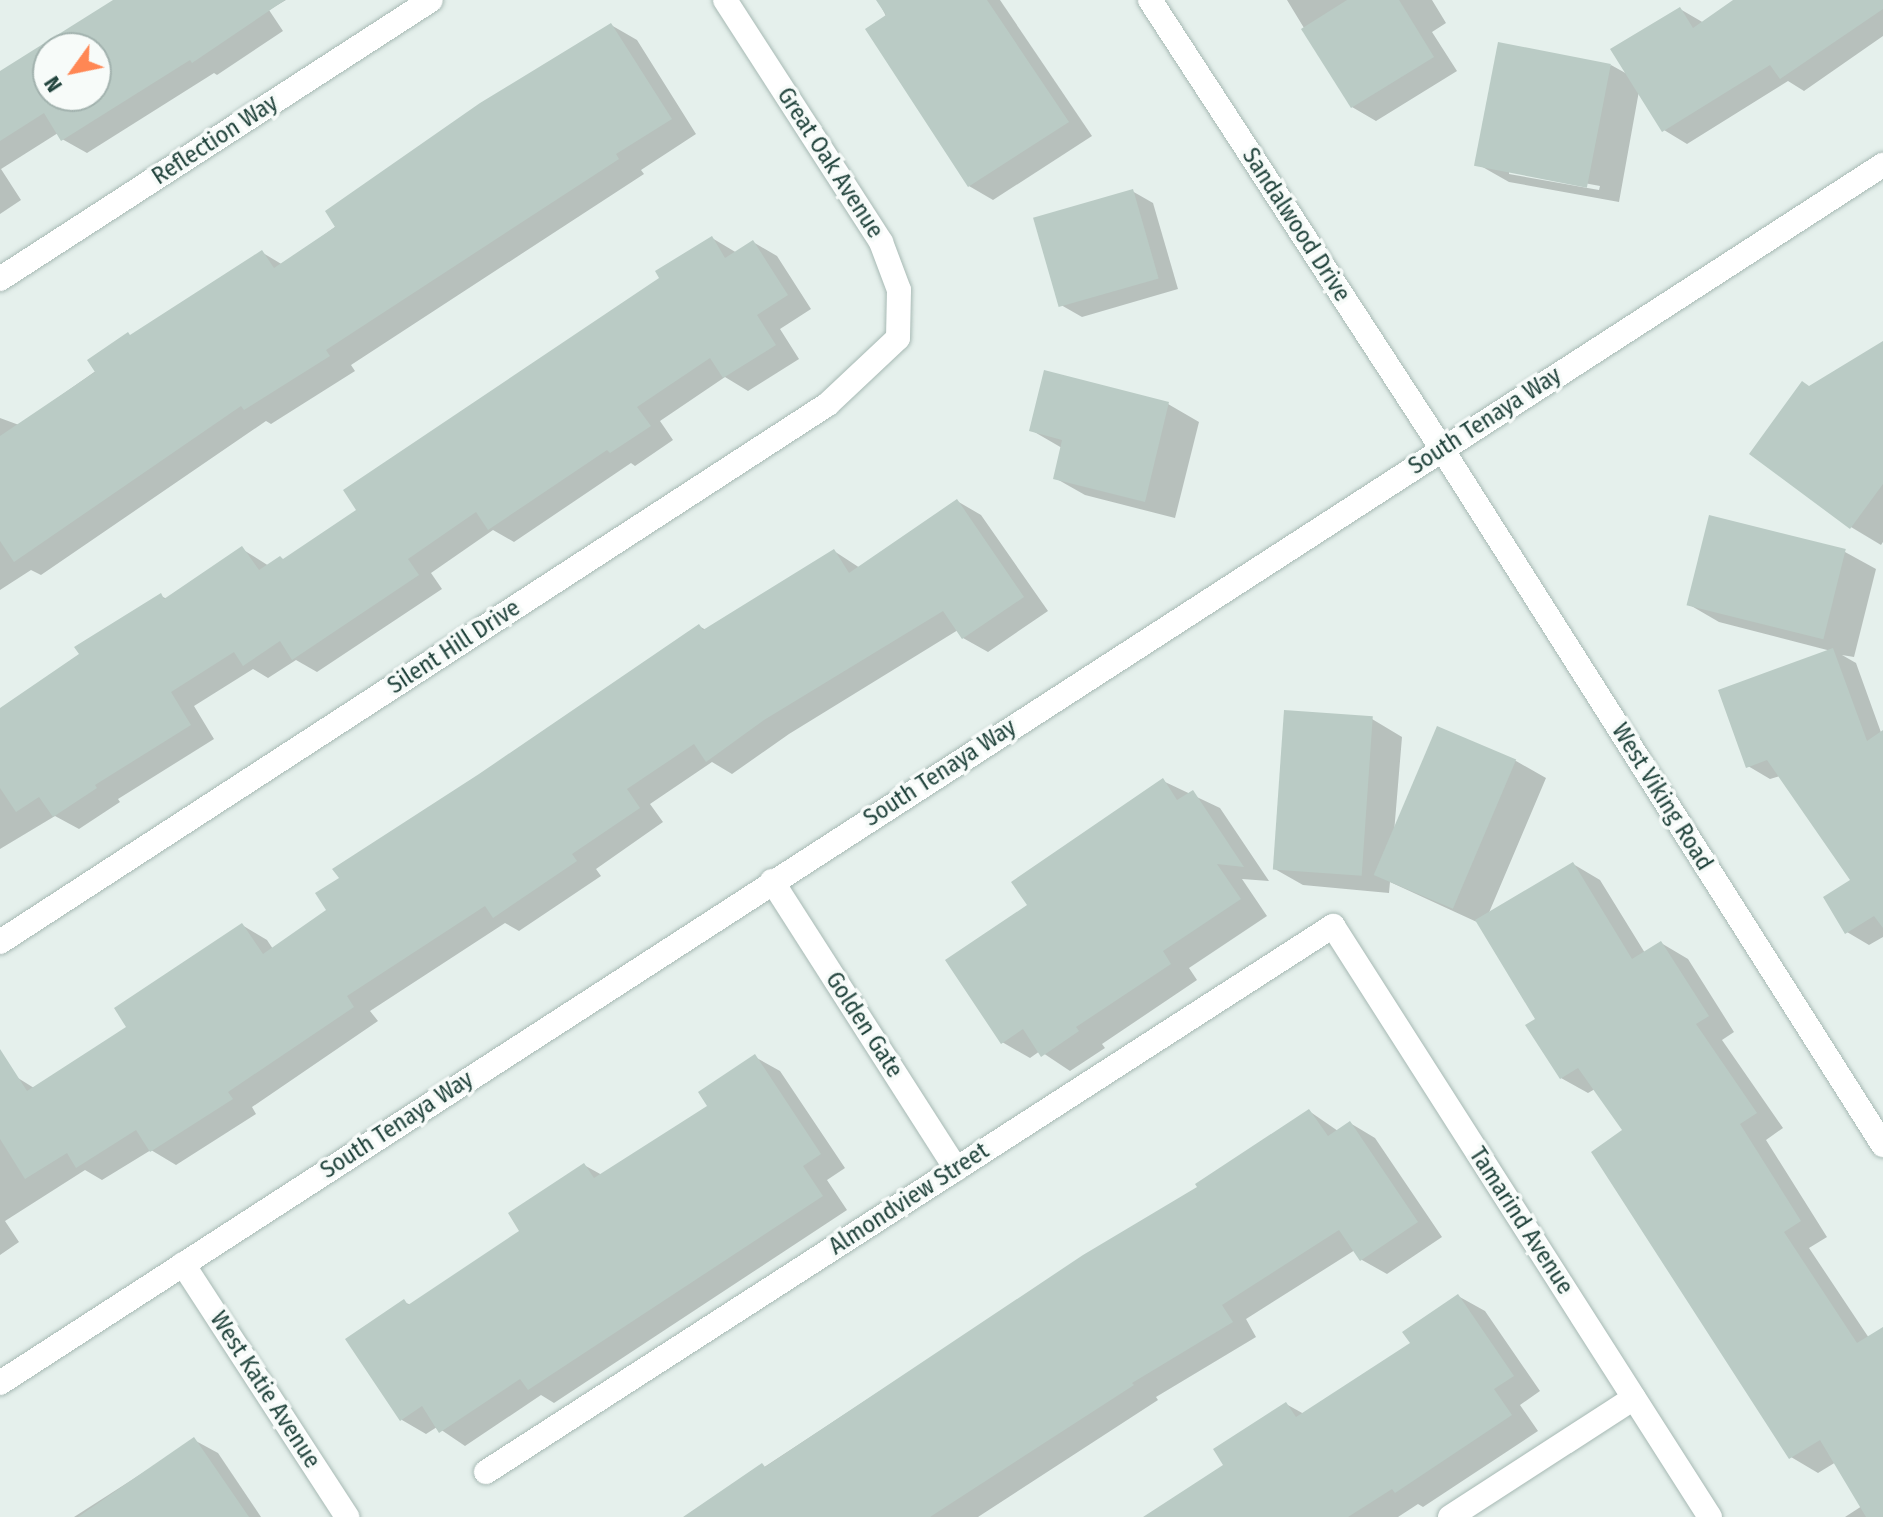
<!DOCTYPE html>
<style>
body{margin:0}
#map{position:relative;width:1883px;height:1517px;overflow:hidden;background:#e5f0ec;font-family:"Fira Sans Condensed",sans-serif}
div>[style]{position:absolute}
.shadow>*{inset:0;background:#0003}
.building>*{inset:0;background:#bacbc5;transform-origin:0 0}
.roads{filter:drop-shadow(0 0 2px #a7b9b4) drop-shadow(0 0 2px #a7b9b4)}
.minor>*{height:24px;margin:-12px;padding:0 12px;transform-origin:12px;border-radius:12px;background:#fff}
.tertiary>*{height:24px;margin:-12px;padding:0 12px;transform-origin:12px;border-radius:12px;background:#fff}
span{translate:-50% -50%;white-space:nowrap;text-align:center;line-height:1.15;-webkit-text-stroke:7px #f7fbf9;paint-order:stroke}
.street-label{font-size:24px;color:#22443d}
.north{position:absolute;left:32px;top:32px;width:80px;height:80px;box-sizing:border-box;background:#f7fbf9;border:2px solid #a2b2ae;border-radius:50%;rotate:237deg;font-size:22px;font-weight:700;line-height:32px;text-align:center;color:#22443d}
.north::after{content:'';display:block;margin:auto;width:28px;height:36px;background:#ff8754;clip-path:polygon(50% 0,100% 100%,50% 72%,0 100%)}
</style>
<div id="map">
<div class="shadow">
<i style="clip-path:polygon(evenodd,117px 0,286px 0,269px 10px,283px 31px,217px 75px,214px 73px,87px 153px,62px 139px,58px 133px,1px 169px,21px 200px,0 214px,0 74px,117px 0,48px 48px,96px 48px,96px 96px,48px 96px,48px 48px)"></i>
<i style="clip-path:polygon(878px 0,1000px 0,1092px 136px,993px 200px,969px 186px)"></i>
<i style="clip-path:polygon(1287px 0,1432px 0,1446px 23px,1432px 32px,1457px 71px,1376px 121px,1352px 107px)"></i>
<i style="clip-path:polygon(evenodd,1736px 0,1883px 0,1883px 36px,1804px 91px,1788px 81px,1687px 144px,1664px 130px,1639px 91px,1619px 202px,1509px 182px,1479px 165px,1611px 65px,1629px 75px,1680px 9px,1704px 23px,1736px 0,1509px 169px,1600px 186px,1599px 190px,1509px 174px,1509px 169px)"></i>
<i style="clip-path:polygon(611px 25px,637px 40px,696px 134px,641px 170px,644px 174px,351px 365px,355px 371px,271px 424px,266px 421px,41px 575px,31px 570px,0 590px,0 418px,19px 425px,263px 253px,283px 265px)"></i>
<i style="clip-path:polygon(1132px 191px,1153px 203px,1178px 289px,1082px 317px,1061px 305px)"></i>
<i style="clip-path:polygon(712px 238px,737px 253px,753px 242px,777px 256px,811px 309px,780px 329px,799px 359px,748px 391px,725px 377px,660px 421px,673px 440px,635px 466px,631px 463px,514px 542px,493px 530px,431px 573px,442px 589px,317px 672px,296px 660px,268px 678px,253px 669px,194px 706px,214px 739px,118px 799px,120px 802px,79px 829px,55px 816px,0 849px,0 711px,161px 596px,167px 599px,242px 549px,269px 566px,285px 561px,359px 511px)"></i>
<i style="clip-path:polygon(1883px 343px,1883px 542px,1881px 545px,1851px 527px,1810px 388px)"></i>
<i style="clip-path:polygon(1168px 404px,1199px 422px,1175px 518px,1085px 495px,1055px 478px,1062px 448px,1031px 430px)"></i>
<i style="clip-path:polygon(957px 501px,981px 515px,1048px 611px,988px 652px,963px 638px,958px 630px,789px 734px,732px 774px,712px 762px,650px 804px,663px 822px,596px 869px,601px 876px,519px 931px,505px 923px,370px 1011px,378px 1021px,252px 1107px,256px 1114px,176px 1165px,151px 1150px,102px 1180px,85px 1170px,5px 1221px,19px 1242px,0 1255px,0 1090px,18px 1078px,34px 1088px,129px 1027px,242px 925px,267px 940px,273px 949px,329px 911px,480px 776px,699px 626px,706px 630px,834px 551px,860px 568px)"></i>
<i style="clip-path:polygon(1845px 552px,1876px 569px,1854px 657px,1842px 655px,1856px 663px,1883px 738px,1883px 937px,1869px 945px,1847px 932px,1853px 881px,1780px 776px,1770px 779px,1748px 766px,1831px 651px,1719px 622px,1688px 604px)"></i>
<i style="clip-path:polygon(1372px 719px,1402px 737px,1394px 833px,1438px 728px,1516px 761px,1546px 778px,1488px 915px,1573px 864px,1600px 880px,1645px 953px,1661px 943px,1688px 959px,1734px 1032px,1722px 1040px,1783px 1128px,1766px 1140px,1827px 1237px,1809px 1248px,1869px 1338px,1883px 1330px,1883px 1517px,1845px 1517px,1862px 1506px,1836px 1462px,1818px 1473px,1791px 1457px,1624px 1131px,1595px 1089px,1588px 1093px,1561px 1078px,1538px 1020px,1479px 923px,1390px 882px,1389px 893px,1303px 885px,1273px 868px)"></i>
<i style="clip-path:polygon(1163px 781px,1220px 808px,1269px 881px,1242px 879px,1267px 916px,1189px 968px,1197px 980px,1102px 1044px,1105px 1048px,1070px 1071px,1040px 1051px,1030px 1058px,1002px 1042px,1030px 906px)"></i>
<i style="clip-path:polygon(755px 1057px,780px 1071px,845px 1168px,827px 1180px,847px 1210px,554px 1403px,541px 1395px,465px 1446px,437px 1427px,426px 1434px,402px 1420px,404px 1302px,411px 1305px,522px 1231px,584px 1165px,602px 1175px,710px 1107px)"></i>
<i style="clip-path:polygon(1309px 1111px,1338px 1131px,1350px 1123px,1375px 1138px,1442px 1237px,1387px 1274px,1362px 1260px,1355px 1250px,1246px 1319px,1256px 1337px,1156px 1397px,1158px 1400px,978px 1517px,688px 1517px,1084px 1257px,1200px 1188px)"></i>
<i style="clip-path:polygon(1458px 1296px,1485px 1311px,1540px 1391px,1520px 1405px,1538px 1431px,1423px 1507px,1418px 1504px,1398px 1517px,1147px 1517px,1225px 1465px,1286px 1404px,1304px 1414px,1413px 1344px)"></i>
<i style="clip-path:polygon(194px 1440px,218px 1453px,261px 1517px,74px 1517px)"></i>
</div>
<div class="building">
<i style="clip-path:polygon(evenodd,113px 0,285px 0,192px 63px,190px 60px,61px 141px,44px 113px,0 141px,0 71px,113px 0,48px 48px,96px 48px,96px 96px,48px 96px,48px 48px)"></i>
<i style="clip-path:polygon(876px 0,987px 0,1069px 122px,968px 187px,865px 29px,886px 15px)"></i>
<i style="clip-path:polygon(1347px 0,1399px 0,1434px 57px,1351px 108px,1301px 29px)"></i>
<i style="clip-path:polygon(1733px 0,1883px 0,1883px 9px,1780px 79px,1770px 65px,1662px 132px,1610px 49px,1680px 7px,1693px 28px)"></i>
<i style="clip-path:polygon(611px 23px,672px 119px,616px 154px,619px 159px,326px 350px,330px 356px,244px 410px,241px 406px,14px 562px,0 541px,0 436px,95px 372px,87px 360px,128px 332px,130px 335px,262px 250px,274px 268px,335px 227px,325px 211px,480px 103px)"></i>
<i style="left:1498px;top:42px;width:115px;height:126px;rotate:11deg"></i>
<i style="left:1133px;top:189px;width:93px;height:104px;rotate:74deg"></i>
<i style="clip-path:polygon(712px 236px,725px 258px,753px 240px,788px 295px,757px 315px,776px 345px,723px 378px,710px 358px,637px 407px,651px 426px,610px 453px,607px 450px,488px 530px,476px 512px,408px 559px,419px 575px,292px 660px,280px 641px,243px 666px,234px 652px,171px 692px,191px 725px,95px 785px,97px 788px,53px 817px,39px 797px,16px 812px,0 788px,0 708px,79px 654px,74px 647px,161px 593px,164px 599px,242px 546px,259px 570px,280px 556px,283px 559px,356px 510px,343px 490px,659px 278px,655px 271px)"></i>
<i style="clip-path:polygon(1883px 341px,1883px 484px,1850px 529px,1749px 454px,1802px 381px,1809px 386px)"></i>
<i style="clip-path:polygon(1044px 370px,1169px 402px,1145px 502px,1053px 479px,1062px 440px,1029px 431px)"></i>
<i style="clip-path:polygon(957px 499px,1024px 597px,962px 639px,943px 611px,764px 720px,706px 762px,694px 744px,627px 789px,640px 808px,572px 854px,577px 861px,493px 918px,485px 906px,347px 996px,354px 1007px,228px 1092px,233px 1099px,150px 1152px,136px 1130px,76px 1168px,67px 1153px,25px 1179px,0 1139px,0 1049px,27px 1091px,126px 1027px,114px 1008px,242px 923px,263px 954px,326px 910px,315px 893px,339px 878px,332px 869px,479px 774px,699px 624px,703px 630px,834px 549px,849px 573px)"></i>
<i style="left:1709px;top:515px;width:141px;height:93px;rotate:14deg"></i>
<i style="clip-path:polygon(1833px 648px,1867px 741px,1883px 730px,1883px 928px,1874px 916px,1845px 934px,1823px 897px,1850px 880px,1767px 760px,1746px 768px,1718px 690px)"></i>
<i style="left:1284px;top:710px;width:89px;height:160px;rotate:4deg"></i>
<i style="left:1437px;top:726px;width:86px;height:162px;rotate:23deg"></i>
<i style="clip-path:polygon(1163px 778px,1177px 800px,1193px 790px,1244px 867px,1217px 864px,1241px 899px,1163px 951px,1171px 964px,1076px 1027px,1079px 1031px,1041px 1057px,1023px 1029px,1001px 1044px,945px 960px,1027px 905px,1011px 882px)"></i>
<i style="clip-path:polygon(1573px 862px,1632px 959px,1661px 941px,1709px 1016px,1696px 1024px,1757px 1113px,1740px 1124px,1801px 1221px,1784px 1232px,1857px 1343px,1883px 1327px,1883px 1517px,1866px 1517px,1820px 1440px,1789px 1459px,1591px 1152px,1622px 1130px,1578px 1068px,1560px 1079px,1525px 1025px,1535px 1019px,1475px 920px)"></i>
<i style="clip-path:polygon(755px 1054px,821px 1154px,803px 1166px,823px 1196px,528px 1390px,520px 1379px,439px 1433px,422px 1406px,400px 1421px,345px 1339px,404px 1299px,408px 1305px,519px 1231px,508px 1213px,584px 1163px,594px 1178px,707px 1106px,698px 1092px)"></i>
<i style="clip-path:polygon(1309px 1109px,1328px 1136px,1350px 1121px,1418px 1222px,1360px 1261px,1339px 1230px,1222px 1305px,1233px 1322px,1132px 1383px,1134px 1385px,930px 1517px,683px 1517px,762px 1463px,765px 1467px,1083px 1255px,1197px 1187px,1195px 1184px)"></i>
<i style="clip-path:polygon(1458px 1294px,1514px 1376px,1494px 1389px,1512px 1415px,1395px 1493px,1392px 1489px,1348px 1517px,1143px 1517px,1223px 1465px,1213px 1449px,1286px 1402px,1296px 1417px,1410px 1343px,1402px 1332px)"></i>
<i style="clip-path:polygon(194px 1437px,249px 1517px,78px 1517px)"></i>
</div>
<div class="roads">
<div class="minor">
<i style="left:0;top:279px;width:513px;rotate:-32.92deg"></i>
<i style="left:1442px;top:449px;width:824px;rotate:57.64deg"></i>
<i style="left:772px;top:881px;width:342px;rotate:57.4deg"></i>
<i style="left:0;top:942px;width:987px;rotate:-33.01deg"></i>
<i style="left:828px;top:404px;width:96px;rotate:-43.3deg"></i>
<i style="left:898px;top:338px;width:48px;rotate:-88.8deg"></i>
<i style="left:899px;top:290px;width:51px;rotate:-110.6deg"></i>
<i style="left:881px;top:242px;width:288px;rotate:-122.8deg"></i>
<i style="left:183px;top:1264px;width:302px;rotate:57deg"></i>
<i style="left:486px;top:1472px;width:1008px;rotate:-32.81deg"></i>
<i style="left:1333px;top:926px;width:701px;rotate:57.47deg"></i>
<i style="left:1450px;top:1517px;width:219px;rotate:-32.9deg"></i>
</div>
<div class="tertiary">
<i style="left:1150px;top:0;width:536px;rotate:56.96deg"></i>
<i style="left:0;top:1383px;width:2243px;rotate:-32.9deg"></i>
</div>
</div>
<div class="street-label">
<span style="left:215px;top:140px;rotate:-33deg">Reflection Way</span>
<span style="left:830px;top:163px;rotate:57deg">Great Oak Avenue</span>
<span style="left:1296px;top:225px;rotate:57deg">Sandalwood Drive</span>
<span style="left:1485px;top:421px;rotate:-33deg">South Tenaya Way</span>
<span style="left:454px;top:647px;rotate:-33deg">Silent Hill Drive</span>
<span style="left:940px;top:773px;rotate:-33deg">South Tenaya Way</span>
<span style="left:1662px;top:797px;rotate:58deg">West Viking Road</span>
<span style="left:864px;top:1025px;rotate:57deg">Golden Gate</span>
<span style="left:397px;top:1125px;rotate:-33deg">South Tenaya Way</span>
<span style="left:909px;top:1199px;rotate:-33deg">Almondview Street</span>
<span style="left:1521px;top:1221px;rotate:57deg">Tamarind Avenue</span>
<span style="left:265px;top:1390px;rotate:57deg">West Katie Avenue</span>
</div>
<div class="north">N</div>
</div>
